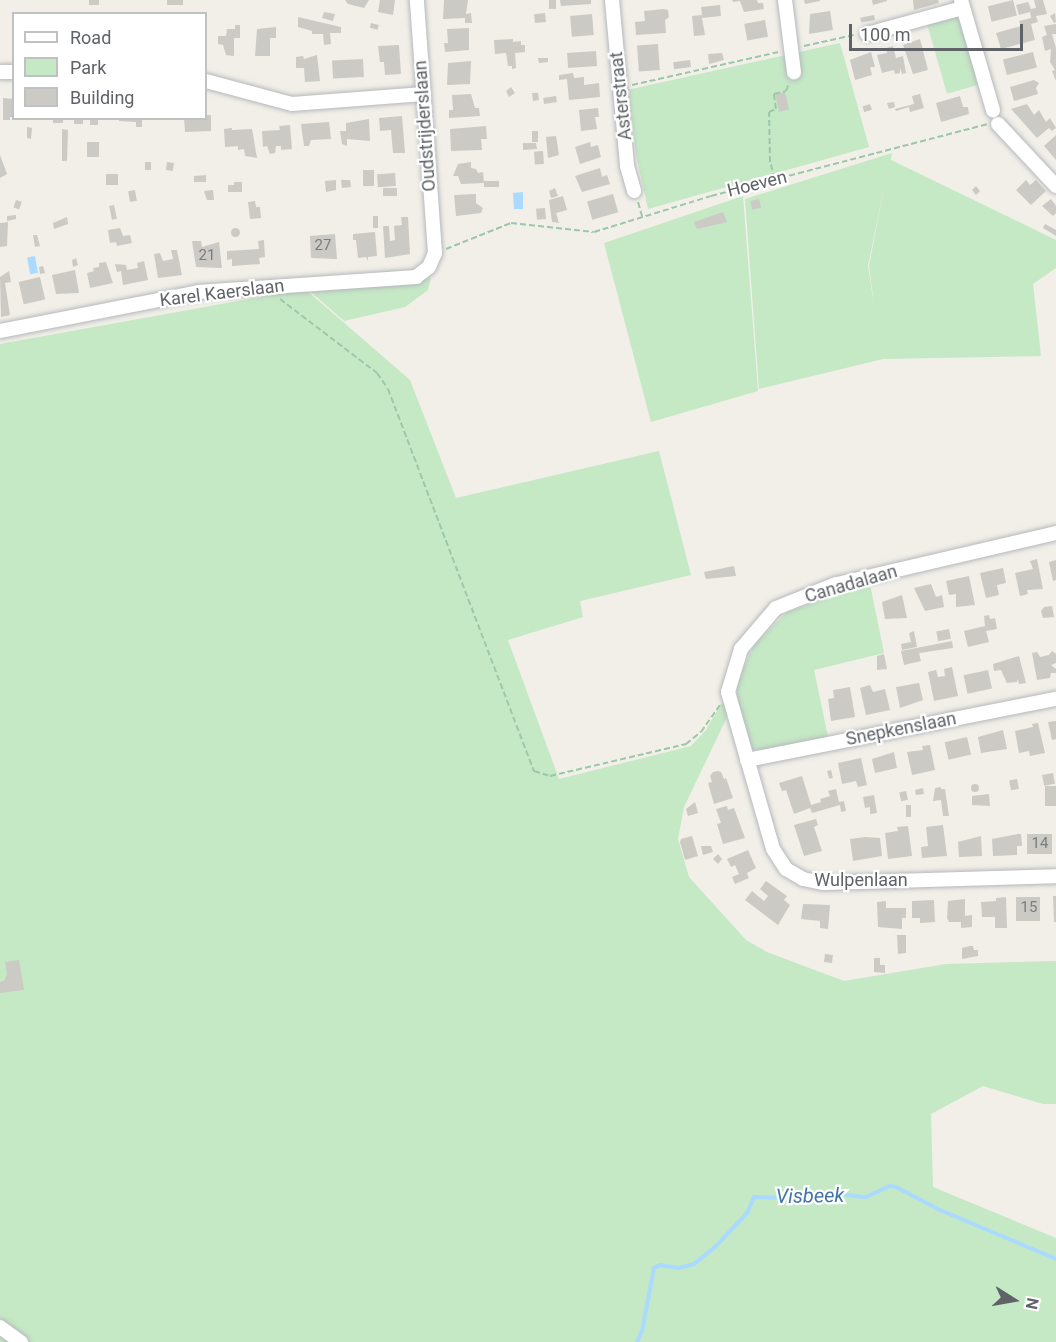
<!DOCTYPE html>
<style>
body{margin:0}
#map{position:relative;width:1056px;height:1342px;overflow:hidden;background:#f1efe8;font-family:Roboto,sans-serif}
div>[style]{position:absolute}
.green>*{inset:0;background:#c5e8c5;transform-origin:0 0}
.water>*{inset:0;background:#aadaff;transform-origin:0 0}
.stream>*{height:4px;margin:-2px;padding:0 2px;transform-origin:2px;border-radius:2px;background:#aadaff}
.building>*{inset:0;background:#cccac5;transform-origin:0 0}
.round{border-radius:50%}
.path>*{height:2px;margin-top:-1px;transform-origin:0;background:repeating-linear-gradient(90deg,#9cc7a9 0 6px,transparent 0 9px)}
.roads{filter:drop-shadow(0 0 2px #b5b8bc) drop-shadow(0 0 2px #b5b8bc)}
.minor>*{height:14px;margin:-7px;padding:0 7px;transform-origin:7px;border-radius:7px;background:#fff}
span{translate:-50% -50%;white-space:nowrap;text-align:center;line-height:1.15;-webkit-text-stroke:4.5px #fff;paint-order:stroke}
.number-label{font-size:15px;color:#7a7d7f}
.number-label span{-webkit-text-stroke-width:0}
.street-label{font-size:18px;color:#5f6368}
.water-label{font-size:20px;color:#4174aa;font-style:italic}
.legend{position:absolute;left:12px;top:12px;width:195px;height:108px;box-sizing:border-box;background:#fff;border:2px solid #bfc1c3;margin:0;padding:8px 10px;list-style:none;font-size:18px;color:#5f6368}
.legend li{display:flex;align-items:center;gap:12px;height:30px}
.legend b{width:30px;border:2px solid #bfc1c3}
.north{position:absolute;left:984px;top:1270px;width:60px;height:60px;-webkit-text-stroke:4px #fff;paint-order:stroke;rotate:101deg;font-size:16px;font-weight:700;line-height:24px;text-align:center;color:#5f6368}
.north::after{content:'';display:block;margin:auto;width:21px;height:27px;background:#5f6368;clip-path:polygon(50% 0,100% 100%,50% 72%,0 100%)}
.scale{position:absolute;left:849px;top:24px;width:174px;height:27px;box-sizing:border-box;border:3px solid #5f6368;border-top:0;padding-left:8px;font-size:18px;line-height:21px;white-space:nowrap;color:#5f6368;-webkit-text-stroke:4px #fff;paint-order:stroke}
</style>
<div id="map">
<div class="green">
<i style="left:963px;top:8px;width:78px;height:39px;rotate:74deg"></i>
<i style="clip-path:polygon(840px 43px,869px 147px,648px 209px,636px 155px,627px 90px)"></i>
<i style="clip-path:polygon(evenodd,892px 153px,891px 160px,1056px 240px,1056px 268px,1033px 284px,1041px 356px,883px 359px,759px 389px,745px 199px,892px 153px,886px 177px,869px 266px,875px 311px,868px 266px,886px 177px)"></i>
<i style="clip-path:polygon(743px 196px,758px 391px,651px 422px,604px 243px)"></i>
<i style="clip-path:polygon(431px 277px,428px 290px,405px 307px,344px 321px,311px 292px,423px 281px)"></i>
<i style="clip-path:polygon(305px 289px,410px 380px,456px 498px,659px 451px,691px 575px,580px 601px,583px 617px,508px 640px,559px 779px,691px 746px,706px 730px,721px 704px,726px 703px,729px 713px,684px 807px,678px 839px,689px 877px,746px 940px,767px 952px,844px 981px,946px 964px,1056px 961px,1056px 1104px,1043px 1104px,983px 1086px,931px 1114px,933px 1187px,1056px 1238px,1056px 1342px,0 1342px,0 344px)"></i>
<i style="clip-path:polygon(870px 584px,884px 653px,814px 670px,828px 737px,765px 751px,752px 749px,737px 697px,737px 682px,754px 645px,787px 612px)"></i>
</div>
<div class="water">
<i style="clip-path:polygon(523px 192px,523px 209px,514px 209px,513px 193px)"></i>
<i style="left:35px;top:256px;width:17px;height:8px;rotate:80deg"></i>
</div>
<div class="stream">
<i style="left:637px;top:1342px;width:12px;rotate:-66deg"></i>
<i style="left:642px;top:1331px;width:64px;rotate:-79.2deg"></i>
<i style="left:654px;top:1268px;width:7px;rotate:-27deg"></i>
<i style="left:660px;top:1265px;width:19px;rotate:9deg"></i>
<i style="left:679px;top:1268px;width:16px;rotate:-15deg"></i>
<i style="left:694px;top:1264px;width:27px;rotate:-39deg"></i>
<i style="left:715px;top:1247px;width:47px;rotate:-46.7deg"></i>
<i style="left:747px;top:1213px;width:17px;rotate:-66deg"></i>
<i style="left:754px;top:1197px;width:52px;rotate:1.1deg"></i>
<i style="left:806px;top:1198px;width:25px;rotate:-11deg"></i>
<i style="left:831px;top:1193px;width:35px;rotate:7deg"></i>
<i style="left:866px;top:1197px;width:26px;rotate:-25deg"></i>
<i style="left:890px;top:1186px;width:6px;rotate:9deg"></i>
<i style="left:896px;top:1187px;width:50px;rotate:27.6deg"></i>
<i style="left:940px;top:1210px;width:126px;rotate:22.9deg"></i>
</div>
<div class="building">
<i style="left:89px;top:0;width:10px;height:5px"></i>
<i style="left:167px;top:0;width:16px;height:5px"></i>
<i style="clip-path:polygon(345px 0,369px 0,364px 8px,348px 4px)"></i>
<i style="clip-path:polygon(380px 0,395px 0,393px 15px,378px 12px)"></i>
<i style="clip-path:polygon(444px 0,468px 0,466px 14px,471px 13px,472px 23px,465px 23px,465px 18px,443px 19px)"></i>
<i style="left:549px;top:0;width:7px;height:9px"></i>
<i style="clip-path:polygon(560px 0,591px 0,591px 4px,561px 6px)"></i>
<i style="clip-path:polygon(732px 0,757px 0,758px 3px,763px 3px,764px 9px,744px 12px,740px 1px,733px 2px)"></i>
<i style="clip-path:polygon(804px 0,820px 0,820px 1px,805px 4px)"></i>
<i style="clip-path:polygon(872px 0,887px 0,887px 1px,873px 5px)"></i>
<i style="clip-path:polygon(913px 0,938px 0,939px 3px,914px 10px)"></i>
<i style="left:1013px;top:0;width:16px;height:26px;rotate:76deg"></i>
<i style="clip-path:polygon(1034px 0,1043px 0,1047px 14px,1036px 16px,1038px 22px,1031px 24px,1035px 40px,1001px 49px,996px 33px,1021px 26px,1019px 21px,1031px 18px,1030px 12px,1019px 15px,1016px 5px,1028px 2px,1031px 9px,1036px 8px)"></i>
<i style="clip-path:polygon(720px 5px,721px 16px,702px 18px,705px 35px,694px 36px,692px 16px,702px 15px,701px 7px)"></i>
<i style="clip-path:polygon(664px 9px,668px 10px,669px 17px,665px 20px,666px 33px,636px 35px,635px 22px,645px 21px,644px 11px)"></i>
<i style="clip-path:polygon(830px 11px,833px 30px,809px 34px,810px 14px)"></i>
<i style="clip-path:polygon(324px 12px,335px 14px,333px 21px,322px 18px)"></i>
<i style="left:545px;top:13px;width:9px;height:11px;rotate:84deg"></i>
<i style="clip-path:polygon(1055px 13px,1056px 22px,1054px 23px,1050px 16px)"></i>
<i style="left:592px;top:14px;width:21px;height:22px;rotate:85deg"></i>
<i style="left:874px;top:15px;width:5px;height:14px;rotate:79deg"></i>
<i style="clip-path:polygon(298px 17px,341px 27px,341px 33px,330px 33px,331px 44px,324px 45px,323px 34px,312px 34px,312px 31px,298px 27px)"></i>
<i style="left:765px;top:20px;width:17px;height:21px;rotate:80deg"></i>
<i style="left:371px;top:23px;width:8px;height:5px;rotate:14deg"></i>
<i style="clip-path:polygon(1056px 24px,1056px 34px,1052px 34px,1056px 48px,1056px 81px,1052px 71px,1055px 70px,1050px 62px,1051px 49px,1045px 51px,1042px 37px,1047px 35px,1044px 26px)"></i>
<i style="clip-path:polygon(235px 25px,240px 25px,240px 38px,234px 38px,234px 56px,226px 55px,223px 45px,218px 44px,218px 36px,226px 36px,227px 29px,235px 29px)"></i>
<i style="clip-path:polygon(276px 27px,276px 38px,270px 38px,270px 56px,255px 56px,257px 29px)"></i>
<i style="clip-path:polygon(469px 28px,469px 50px,445px 52px,444px 43px,448px 43px,447px 29px)"></i>
<i style="clip-path:polygon(513px 39px,513px 42px,521px 41px,521px 45px,525px 45px,525px 52px,515px 53px,516px 68px,512px 69px,512px 66px,508px 66px,506px 53px,495px 54px,494px 40px)"></i>
<i style="clip-path:polygon(920px 39px,928px 70px,913px 74px,903px 45px)"></i>
<i style="left:658px;top:44px;width:26px;height:21px;rotate:86deg"></i>
<i style="clip-path:polygon(399px 45px,401px 74px,385px 75px,384px 62px,380px 62px,378px 46px)"></i>
<i style="clip-path:polygon(893px 46px,896px 58px,903px 56px,906px 73px,902px 74px,900px 68px,900px 73px,895px 74px,894px 70px,882px 73px,877px 55px,887px 53px,886px 48px)"></i>
<i style="left:596px;top:51px;width:15px;height:29px;rotate:86deg"></i>
<i style="clip-path:polygon(871px 52px,875px 67px,870px 67px,872px 75px,855px 80px,850px 60px)"></i>
<i style="left:1033px;top:52px;width:16px;height:31px;rotate:76deg"></i>
<i style="clip-path:polygon(722px 53px,724px 60px,709px 64px,708px 54px)"></i>
<i style="clip-path:polygon(317px 55px,320px 81px,305px 82px,304px 68px,296px 68px,296px 57px,303px 56px,304px 59px)"></i>
<i style="clip-path:polygon(538px 58px,548px 58px,548px 62px,539px 63px)"></i>
<i style="left:363px;top:59px;width:18px;height:31px;rotate:87deg"></i>
<i style="left:690px;top:60px;width:7px;height:17px;rotate:82deg"></i>
<i style="clip-path:polygon(471px 61px,470px 84px,447px 85px,448px 63px)"></i>
<i style="clip-path:polygon(573px 73px,574px 78px,584px 77px,584px 85px,599px 83px,600px 97px,569px 100px,567px 79px,559px 80px,559px 75px)"></i>
<i style="clip-path:polygon(1034px 80px,1039px 83px,1036px 88px,1038px 94px,1014px 101px,1010px 87px)"></i>
<i style="clip-path:polygon(511px 87px,515px 93px,509px 97px,506px 91px)"></i>
<i style="left:785px;top:92px;width:18px;height:10px;rotate:77deg"></i>
<i style="clip-path:polygon(532px 93px,538px 93px,539px 100px,533px 101px)"></i>
<i style="clip-path:polygon(471px 94px,475px 108px,479px 108px,480px 116px,449px 118px,449px 110px,453px 110px,452px 95px)"></i>
<i style="clip-path:polygon(920px 94px,924px 108px,910px 112px,909px 107px,896px 111px,895px 109px,914px 104px,912px 96px)"></i>
<i style="left:556px;top:96px;width:6px;height:13px;rotate:81deg"></i>
<i style="clip-path:polygon(960px 96px,963px 107px,968px 107px,969px 114px,941px 122px,936px 103px)"></i>
<i style="clip-path:polygon(3px 98px,14px 99px,14px 117px,10px 117px,10px 120px,3px 120px)"></i>
<i style="clip-path:polygon(894px 102px,895px 107px,889px 109px,887px 103px)"></i>
<i style="left:870px;top:104px;width:6px;height:8px;rotate:72deg"></i>
<i style="clip-path:polygon(1027px 104px,1034px 115px,1039px 110px,1046px 122px,1050px 118px,1056px 128px,1052px 131px,1049px 128px,1037px 138px,1011px 109px)"></i>
<i style="clip-path:polygon(598px 108px,599px 117px,595px 117px,597px 129px,581px 131px,579px 110px)"></i>
<i style="clip-path:polygon(206px 115px,211px 115px,211px 131px,185px 132px,184px 118px,206px 118px)"></i>
<i style="clip-path:polygon(402px 116px,405px 153px,393px 153px,391px 130px,380px 131px,379px 118px)"></i>
<i style="left:53px;top:118px;width:10px;height:5px"></i>
<i style="left:74px;top:118px;width:9px;height:6px"></i>
<i style="left:90px;top:118px;width:8px;height:7px"></i>
<i style="clip-path:polygon(119px 118px,142px 118px,142px 127px,136px 127px,136px 122px,119px 121px)"></i>
<i style="clip-path:polygon(369px 119px,370px 141px,347px 139px,347px 146px,342px 144px,340px 131px,346px 131px,346px 123px)"></i>
<i style="clip-path:polygon(329px 122px,331px 139px,311px 140px,309px 146px,304px 146px,301px 124px)"></i>
<i style="clip-path:polygon(290px 125px,292px 149px,281px 150px,281px 146px,276px 146px,275px 153px,270px 154px,267px 146px,263px 147px,262px 131px,280px 130px,279px 126px)"></i>
<i style="clip-path:polygon(486px 126px,487px 139px,481px 139px,482px 150px,451px 151px,450px 129px)"></i>
<i style="clip-path:polygon(27px 127px,32px 128px,31px 139px,27px 138px)"></i>
<i style="clip-path:polygon(232px 128px,232px 130px,252px 129px,257px 158px,245px 156px,244px 149px,238px 150px,238px 146px,225px 147px,224px 129px)"></i>
<i style="clip-path:polygon(62px 129px,68px 130px,67px 161px,62px 161px)"></i>
<i style="left:532px;top:131px;width:6px;height:11px"></i>
<i style="clip-path:polygon(1056px 135px,1056px 160px,1044px 146px)"></i>
<i style="clip-path:polygon(556px 136px,559px 155px,548px 158px,546px 137px)"></i>
<i style="left:87px;top:142px;width:12px;height:15px"></i>
<i style="clip-path:polygon(590px 142px,591px 147px,598px 145px,601px 157px,580px 164px,575px 147px)"></i>
<i style="clip-path:polygon(523px 143px,536px 143px,537px 149px,523px 150px)"></i>
<i style="left:543px;top:151px;width:13px;height:9px;rotate:86deg"></i>
<i style="clip-path:polygon(0 155px,7px 174px,0 178px)"></i>
<i style="left:145px;top:162px;width:6px;height:8px"></i>
<i style="left:167px;top:162px;width:7px;height:8px;rotate:8deg"></i>
<i style="clip-path:polygon(471px 162px,471px 168px,476px 169px,478px 173px,483px 172px,484px 183px,461px 184px,458px 176px,453px 176px,458px 164px)"></i>
<i style="clip-path:polygon(600px 168px,602px 177px,607px 175px,610px 184px,582px 192px,575px 176px)"></i>
<i style="left:363px;top:170px;width:11px;height:16px"></i>
<i style="left:395px;top:173px;width:13px;height:18px;rotate:86deg"></i>
<i style="left:106px;top:174px;width:12px;height:11px"></i>
<i style="clip-path:polygon(206px 175px,206px 182px,194px 182px,194px 176px)"></i>
<i style="clip-path:polygon(336px 180px,336px 190px,326px 192px,325px 181px)"></i>
<i style="clip-path:polygon(341px 180px,350px 180px,351px 187px,342px 188px)"></i>
<i style="clip-path:polygon(1026px 180px,1030px 185px,1036px 180px,1046px 191px,1031px 205px,1016px 190px)"></i>
<i style="left:484px;top:181px;width:15px;height:6px"></i>
<i style="clip-path:polygon(234px 182px,242px 182px,242px 192px,228px 192px,228px 185px,234px 185px)"></i>
<i style="clip-path:polygon(976px 186px,980px 191px,976px 195px,972px 190px)"></i>
<i style="left:397px;top:188px;width:8px;height:14px;rotate:90deg"></i>
<i style="clip-path:polygon(555px 188px,558px 196px,551px 198px,549px 191px)"></i>
<i style="left:135px;top:190px;width:11px;height:7px;rotate:80deg"></i>
<i style="clip-path:polygon(213px 190px,214px 200px,207px 200px,204px 191px)"></i>
<i style="clip-path:polygon(476px 194px,476px 203px,483px 208px,481px 213px,456px 216px,454px 195px)"></i>
<i style="left:613px;top:194px;width:19px;height:27px;rotate:74deg"></i>
<i style="clip-path:polygon(563px 196px,567px 210px,556px 213px,559px 223px,552px 222px,549px 200px)"></i>
<i style="left:759px;top:199px;width:9px;height:9px;rotate:77deg"></i>
<i style="clip-path:polygon(1051px 199px,1056px 206px,1056px 213px,1053px 216px,1042px 206px)"></i>
<i style="left:16px;top:200px;width:6px;height:8px;rotate:18deg"></i>
<i style="clip-path:polygon(255px 201px,256px 207px,260px 207px,261px 218px,250px 219px,248px 202px)"></i>
<i style="left:114px;top:205px;width:14px;height:5px;rotate:78deg"></i>
<i style="left:545px;top:208px;width:11px;height:9px;rotate:85deg"></i>
<i style="clip-path:polygon(723px 212px,727px 222px,697px 229px,694px 222px)"></i>
<i style="clip-path:polygon(16px 215px,16px 219px,7px 221px,7px 216px)"></i>
<i style="left:373px;top:216px;width:5px;height:12px"></i>
<i style="clip-path:polygon(67px 217px,68px 224px,54px 229px,53px 223px)"></i>
<i style="clip-path:polygon(401px 217px,408px 217px,410px 254px,385px 258px,383px 226px,389px 226px,390px 241px,395px 240px,394px 226px,402px 225px)"></i>
<i style="clip-path:polygon(8px 222px,7px 246px,0 247px,0 223px)"></i>
<i style="clip-path:polygon(1045px 224px,1056px 230px,1056px 236px,1043px 228px)"></i>
<i class="round" style="left:230.5px;top:227.5px;width:9px;height:9px"></i>
<i style="clip-path:polygon(120px 228px,123px 236px,130px 235px,132px 243px,117px 246px,116px 242px,110px 243px,108px 230px)"></i>
<i style="clip-path:polygon(375px 232px,377px 256px,368px 257px,368px 261px,366px 257px,358px 258px,356px 240px,353px 240px,353px 234px)"></i>
<i style="clip-path:polygon(335px 234px,337px 259px,311px 258px,310px 236px)"></i>
<i style="clip-path:polygon(33px 235px,37px 235px,40px 246px,35px 247px)"></i>
<i style="clip-path:polygon(264px 240px,265px 257px,259px 258px,260px 264px,232px 266px,232px 259px,227px 260px,227px 251px,259px 249px,258px 241px)"></i>
<i style="clip-path:polygon(192px 241px,201px 241px,202px 247px,219px 242px,222px 268px,196px 267px)"></i>
<i style="clip-path:polygon(171px 250px,177px 250px,182px 275px,158px 278px,154px 254px,160px 253px,163px 261px,173px 259px)"></i>
<i style="clip-path:polygon(76px 258px,78px 265px,73px 267px,72px 260px)"></i>
<i style="clip-path:polygon(144px 261px,148px 280px,123px 285px,121px 271px,117px 272px,115px 264px,126px 265px,127px 270px,138px 268px,137px 263px)"></i>
<i style="clip-path:polygon(106px 262px,113px 283px,90px 288px,87px 273px,94px 271px,93px 268px,99px 267px,99px 263px)"></i>
<i style="clip-path:polygon(43px 266px,45px 273px,40px 274px,39px 267px)"></i>
<i style="clip-path:polygon(75px 270px,79px 293px,56px 294px,52px 275px)"></i>
<i style="clip-path:polygon(9px 271px,11px 282px,5px 283px,10px 315px,1px 317px,0 277px)"></i>
<i style="left:40px;top:277px;width:23px;height:22px;rotate:77deg"></i>
<i style="clip-path:polygon(1037px 559px,1043px 589px,1027px 590px,1028px 594px,1020px 596px,1015px 573px,1033px 569px,1030px 561px)"></i>
<i style="clip-path:polygon(1056px 560px,1056px 580px,1053px 581px,1049px 562px)"></i>
<i style="clip-path:polygon(734px 566px,736px 576px,706px 579px,704px 572px)"></i>
<i style="clip-path:polygon(1003px 568px,1006px 583px,997px 585px,999px 595px,986px 598px,980px 573px)"></i>
<i style="clip-path:polygon(969px 576px,975px 605px,956px 607px,956px 594px,949px 595px,946px 581px)"></i>
<i style="clip-path:polygon(931px 584px,936px 597px,942px 595px,944px 607px,925px 611px,914px 588px)"></i>
<i style="clip-path:polygon(902px 595px,907px 618px,885px 619px,882px 602px)"></i>
<i style="clip-path:polygon(1052px 606px,1054px 617px,1043px 618px,1041px 611px,1044px 607px)"></i>
<i style="clip-path:polygon(989px 615px,990px 619px,995px 618px,997px 629px,986px 631px,989px 642px,968px 647px,964px 631px,985px 626px,984px 616px)"></i>
<i style="left:949px;top:629px;width:10px;height:13px;rotate:79deg"></i>
<i style="clip-path:polygon(914px 631px,917px 647px,902px 650px,901px 644px,911px 642px,909px 633px)"></i>
<i style="clip-path:polygon(952px 641px,953px 648px,919px 653px,921px 661px,904px 665px,901px 651px)"></i>
<i style="clip-path:polygon(1052px 651px,1056px 654px,1056px 663px,1051px 665px,1056px 669px,1056px 673px,1051px 673px,1050px 678px,1037px 680px,1032px 653px,1037px 652px,1040px 657px,1049px 655px)"></i>
<i style="clip-path:polygon(884px 654px,887px 669px,877px 670px,877px 656px)"></i>
<i style="clip-path:polygon(1019px 656px,1026px 683px,1019px 684px,1018px 679px,1017px 682px,1007px 683px,1001px 670px,994px 671px,993px 664px)"></i>
<i style="clip-path:polygon(952px 667px,958px 696px,934px 701px,928px 672px,936px 670px,938px 677px,945px 676px,944px 669px)"></i>
<i style="left:988px;top:670px;width:19px;height:25px;rotate:78deg"></i>
<i style="clip-path:polygon(919px 683px,923px 700px,900px 708px,896px 687px)"></i>
<i style="clip-path:polygon(870px 685px,873px 692px,885px 689px,890px 710px,866px 715px,860px 688px)"></i>
<i style="clip-path:polygon(850px 687px,855px 717px,831px 721px,828px 699px,834px 698px,833px 690px)"></i>
<i style="clip-path:polygon(1056px 721px,1056px 739px,1052px 740px,1048px 722px)"></i>
<i style="clip-path:polygon(1038px 723px,1045px 753px,1030px 756px,1029px 751px,1019px 753px,1015px 731px,1033px 727px,1032px 724px)"></i>
<i style="clip-path:polygon(1003px 730px,1007px 749px,981px 753px,978px 737px)"></i>
<i style="left:967px;top:737px;width:18px;height:23px;rotate:77deg"></i>
<i style="clip-path:polygon(930px 745px,935px 770px,912px 775px,907px 752px,923px 750px,922px 746px)"></i>
<i style="clip-path:polygon(894px 752px,897px 768px,875px 773px,872px 759px)"></i>
<i style="clip-path:polygon(861px 758px,867px 785px,858px 787px,856px 781px,842px 784px,838px 763px)"></i>
<i style="left:831px;top:770px;width:8px;height:4px;rotate:76deg"></i>
<i style="clip-path:polygon(718px 771px,721px 772px,724px 779px,726px 778px,733px 798px,714px 804px,708px 783px,712px 782px,710px 776px,713px 772px)"></i>
<i style="left:1053px;top:773px;width:11px;height:11px;rotate:80deg"></i>
<i style="clip-path:polygon(802px 776px,811px 805px,821px 802px,820px 799px,830px 796px,828px 791px,836px 789px,839px 802px,844px 801px,846px 811px,841px 812px,840px 805px,812px 813px,810px 808px,794px 814px,786px 790px,782px 791px,779px 783px)"></i>
<i style="left:1017px;top:779px;width:10px;height:8px;rotate:79deg"></i>
<i class="round" style="left:971px;top:784px;width:8px;height:8px"></i>
<i style="left:1056px;top:786px;width:20px;height:11px;rotate:90deg"></i>
<i style="clip-path:polygon(941px 787px,941px 789px,945px 789px,949px 816px,943px 816px,941px 800px,933px 801px,935px 788px)"></i>
<i style="clip-path:polygon(923px 788px,924px 794px,916px 795px,915px 790px)"></i>
<i style="left:906px;top:791px;width:9px;height:7px;rotate:77deg"></i>
<i style="clip-path:polygon(989px 794px,990px 806px,972px 805px,972px 796px)"></i>
<i style="clip-path:polygon(874px 795px,877px 813px,870px 814px,870px 807px,865px 808px,863px 797px)"></i>
<i style="clip-path:polygon(695px 802px,698px 813px,688px 816px,686px 809px)"></i>
<i style="left:906px;top:805px;width:5px;height:12px"></i>
<i style="clip-path:polygon(727px 806px,728px 810px,734px 808px,745px 838px,723px 844px,717px 824px,721px 823px,716px 809px)"></i>
<i style="clip-path:polygon(816px 819px,818px 825px,814px 827px,822px 851px,804px 856px,794px 825px)"></i>
<i style="clip-path:polygon(943px 825px,947px 856px,922px 858px,921px 847px,928px 846px,926px 827px)"></i>
<i style="clip-path:polygon(908px 826px,912px 856px,888px 859px,885px 833px,898px 831px,897px 827px)"></i>
<i style="clip-path:polygon(1018px 834px,1021px 834px,1022px 846px,1017px 846px,1017px 855px,993px 856px,992px 839px)"></i>
<i style="left:1052px;top:834px;width:20px;height:25px;rotate:90deg"></i>
<i style="clip-path:polygon(692px 836px,698px 856px,685px 860px,680px 842px,681px 839px)"></i>
<i style="clip-path:polygon(981px 836px,982px 856px,959px 857px,958px 842px)"></i>
<i style="clip-path:polygon(865px 837px,880px 838px,882px 856px,853px 861px,850px 839px)"></i>
<i style="clip-path:polygon(701px 846px,711px 846px,713px 852px,703px 855px)"></i>
<i style="clip-path:polygon(748px 850px,756px 868px,747px 873px,749px 878px,735px 884px,732px 877px,739px 874px,735px 865px,731px 867px,727px 859px)"></i>
<i style="clip-path:polygon(718px 854px,722px 859px,718px 864px,713px 859px)"></i>
<i style="clip-path:polygon(766px 881px,787px 896px,784px 900px,790px 905px,778px 925px,745px 900px,752px 891px,764px 901px,768px 896px,760px 889px)"></i>
<i style="clip-path:polygon(1053px 896px,1056px 896px,1056px 922px,1054px 922px)"></i>
<i style="clip-path:polygon(1006px 897px,1007px 928px,995px 928px,995px 917px,982px 917px,981px 902px,996px 901px,996px 898px)"></i>
<i style="left:1016px;top:897px;width:24px;height:24px"></i>
<i style="clip-path:polygon(965px 899px,965px 916px,972px 915px,972px 927px,961px 928px,961px 922px,949px 922px,947px 918px,948px 901px)"></i>
<i style="clip-path:polygon(934px 900px,935px 922px,920px 923px,920px 918px,912px 918px,912px 901px)"></i>
<i style="clip-path:polygon(886px 901px,886px 908px,906px 908px,906px 918px,902px 918px,902px 929px,878px 927px,877px 902px)"></i>
<i style="clip-path:polygon(803px 904px,830px 905px,828px 929px,820px 928px,820px 921px,801px 919px)"></i>
<i style="clip-path:polygon(897px 935px,906px 935px,906px 953px,898px 954px)"></i>
<i style="clip-path:polygon(970px 946px,973px 946px,974px 950px,978px 950px,978px 956px,962px 959px,962px 948px)"></i>
<i style="left:825px;top:954px;width:8px;height:8px;rotate:7deg"></i>
<i style="clip-path:polygon(874px 958px,880px 958px,880px 965px,885px 965px,885px 973px,874px 972px)"></i>
<i style="clip-path:polygon(19px 960px,24px 990px,0 993px,0 982px,4px 981px,7px 974px,5px 962px)"></i>
</div>
<div class="path">
<i style="left:804px;top:46px;width:51px;rotate:-12.4deg"></i>
<i style="left:632px;top:85px;width:150px;rotate:-12.7deg"></i>
<i style="left:775px;top:179px;width:18px;rotate:-106deg"></i>
<i style="left:770px;top:162px;width:50px;rotate:-91.1deg"></i>
<i style="left:769px;top:112px;width:8px;rotate:-23deg"></i>
<i style="left:776px;top:109px;width:15px;rotate:-98deg"></i>
<i style="left:774px;top:94px;width:12px;rotate:-14deg"></i>
<i style="left:786px;top:91px;width:9px;rotate:-69deg"></i>
<i style="left:638px;top:202px;width:15px;rotate:74deg"></i>
<i style="left:446px;top:249px;width:70px;rotate:-21.8deg"></i>
<i style="left:511px;top:223px;width:83px;rotate:6.2deg"></i>
<i style="left:594px;top:232px;width:122px;rotate:-17.1deg"></i>
<i style="left:711px;top:196px;width:285px;rotate:-14.6deg"></i>
<i style="left:280px;top:299px;width:122px;rotate:37.3deg"></i>
<i style="left:377px;top:373px;width:19px;rotate:55deg"></i>
<i style="left:388px;top:389px;width:409px;rotate:69.1deg"></i>
<i style="left:534px;top:771px;width:17px;rotate:17deg"></i>
<i style="left:550px;top:776px;width:140px;rotate:-13.2deg"></i>
<i style="left:686px;top:744px;width:19px;rotate:-39deg"></i>
<i style="left:701px;top:732px;width:33px;rotate:-55deg"></i>
</div>
<div class="roads">
<div class="minor">
<i style="left:612px;top:0;width:167px;rotate:84.8deg"></i>
<i style="left:627px;top:166px;width:26px;rotate:74deg"></i>
<i style="left:785px;top:0;width:73px;rotate:82.9deg"></i>
<i style="left:961px;top:0;width:115px;rotate:73.8deg"></i>
<i style="left:867px;top:34px;width:99px;rotate:-15.2deg"></i>
<i style="left:0;top:72px;width:14px"></i>
<i style="left:206px;top:81px;width:89px;rotate:15deg"></i>
<i style="left:292px;top:104px;width:132px;rotate:-4.3deg"></i>
<i style="left:998px;top:124px;width:85px;rotate:46.9deg"></i>
<i style="left:0;top:331px;width:202px;rotate:-11.1deg"></i>
<i style="left:198px;top:292px;width:219px;rotate:-3.9deg"></i>
<i style="left:416px;top:277px;width:16px;rotate:-38deg"></i>
<i style="left:429px;top:267px;width:15px;rotate:-67deg"></i>
<i style="left:435px;top:253px;width:254px;rotate:-94.1deg"></i>
<i style="left:1056px;top:533px;width:226px;rotate:166.9deg"></i>
<i style="left:836px;top:584px;width:65px;rotate:158.2deg"></i>
<i style="left:776px;top:608px;width:54px;rotate:130.5deg"></i>
<i style="left:741px;top:649px;width:45px;rotate:106.8deg"></i>
<i style="left:728px;top:692px;width:163px;rotate:74deg"></i>
<i style="left:773px;top:849px;width:24px;rotate:57deg"></i>
<i style="left:786px;top:869px;width:20px;rotate:30deg"></i>
<i style="left:803px;top:879px;width:21px;rotate:11deg"></i>
<i style="left:824px;top:883px;width:232px;rotate:-1.7deg"></i>
<i style="left:747px;top:760px;width:315px;rotate:-11.2deg"></i>
<i style="left:0;top:1327px;width:26px;rotate:36deg"></i>
</div>
</div>
<div class="number-label">
<span style="left:323px;top:246px">27</span>
<span style="left:207px;top:256px">21</span>
<span style="left:1040px;top:844px">14</span>
<span style="left:1029px;top:908px">15</span>
</div>
<div class="street-label">
<span style="left:621px;top:96px;rotate:-96deg">Asterstraat</span>
<span style="left:425px;top:126px;rotate:-94deg">Oudstrijderslaan</span>
<span style="left:757px;top:184px;rotate:-14deg">Hoeven</span>
<span style="left:222px;top:293px;rotate:-7deg">Karel Kaerslaan</span>
<span style="left:851px;top:584px;rotate:-16deg">Canadalaan</span>
<span style="left:901px;top:729px;rotate:-11deg">Snepkenslaan</span>
<span style="left:861px;top:880px">Wulpenlaan</span>
</div>
<div class="water-label">
<span style="left:810px;top:1196px;rotate:-1deg">Visbeek</span>
</div>
<ul class="legend">
<li><b style="height:8px;background:#fff"></b>Road</li>
<li><b style="height:16px;background:#c5e8c5"></b>Park</li>
<li><b style="height:16px;background:#cccac5"></b>Building</li>
</ul>
<div class="north">N</div>
<div class="scale">100 m</div>
</div>
